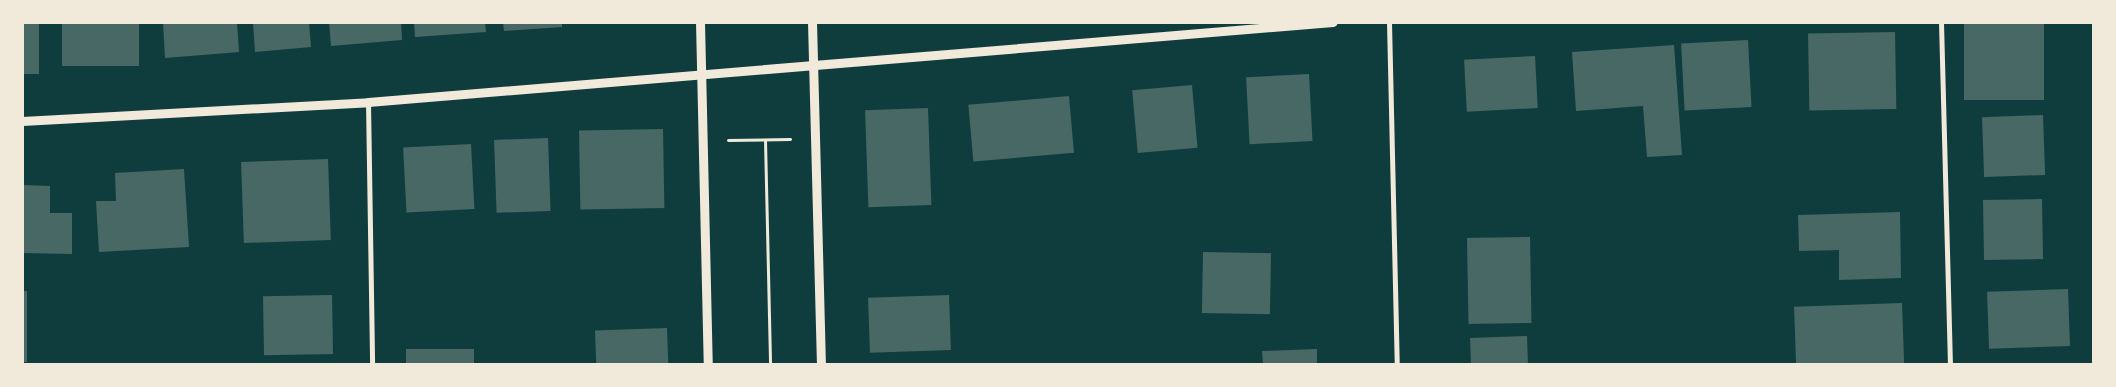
<!DOCTYPE html>
<style>
body{margin:0}
#map{position:relative;width:2116px;height:387px;overflow:hidden;background:#0f3d3e;font-family:"Noto Sans",sans-serif}
div>[style]{position:absolute}
.building>*{inset:0;background:#486865;transform-origin:0 0}
.path>*{height:3px;margin:-1.5px;padding:0 1.5px;transform-origin:1.5px;border-radius:1.5px;background:#f1e9da}
.minor>*{height:5px;margin:-2.5px;padding:0 2.5px;transform-origin:2.5px;border-radius:2.5px;background:#f1e9da}
.tertiary>*{height:9px;margin:-4.5px;padding:0 4.5px;transform-origin:4.5px;border-radius:4.5px;background:#f1e9da}
span{translate:-50% -50%;white-space:nowrap;text-align:center;line-height:1.15;-webkit-text-stroke:4px #f1e9da;paint-order:stroke}
.frame{position:absolute;inset:0;border:24px solid #f1e9da;pointer-events:none}
</style>
<div id="map">
<div class="building">
<i style="left:22px;top:22px;width:17px;height:52px"></i>
<i style="left:62px;top:22px;width:77px;height:44px"></i>
<i style="clip-path:polygon(163px 22px,237px 22px,239px 52px,165px 58px)"></i>
<i style="clip-path:polygon(253px 22px,309px 22px,311px 47px,255px 52px)"></i>
<i style="clip-path:polygon(329px 22px,401px 22px,402px 40px,331px 46px)"></i>
<i style="clip-path:polygon(414px 22px,485px 22px,486px 32px,415px 37px)"></i>
<i style="clip-path:polygon(503px 22px,562px 22px,562px 27px,504px 31px)"></i>
<i style="left:1964px;top:22px;width:80px;height:78px"></i>
<i style="left:1895px;top:32px;width:77px;height:87px;rotate:89deg"></i>
<i style="left:1748px;top:40px;width:67px;height:67px;rotate:87deg"></i>
<i style="clip-path:polygon(1674px 45px,1682px 155px,1647px 157px,1643px 106px,1576px 111px,1572px 52px)"></i>
<i style="left:1535px;top:56px;width:52px;height:71px;rotate:87deg"></i>
<i style="left:1309px;top:74px;width:67px;height:63px;rotate:87deg"></i>
<i style="left:1192px;top:85px;width:63px;height:60px;rotate:85deg"></i>
<i style="left:1069px;top:96px;width:57px;height:101px;rotate:85deg"></i>
<i style="left:928px;top:108px;width:97px;height:63px;rotate:88deg"></i>
<i style="left:2043px;top:115px;width:60px;height:61px;rotate:88deg"></i>
<i style="left:663px;top:129px;width:79px;height:84px;rotate:89deg"></i>
<i style="left:548px;top:138px;width:73px;height:54px;rotate:88deg"></i>
<i style="left:471px;top:144px;width:65px;height:68px;rotate:87deg"></i>
<i style="left:328px;top:159px;width:81px;height:87px;rotate:88deg"></i>
<i style="clip-path:polygon(184px 169px,189px 247px,99px 252px,96px 201px,116px 201px,115px 173px)"></i>
<i style="clip-path:polygon(22px 185px,50px 186px,50px 213px,72px 213px,72px 254px,22px 253px)"></i>
<i style="left:2042px;top:199px;width:60px;height:59px;rotate:89deg"></i>
<i style="clip-path:polygon(1900px 212px,1901px 278px,1839px 280px,1839px 250px,1799px 251px,1798px 215px)"></i>
<i style="left:1530px;top:237px;width:86px;height:63px;rotate:89deg"></i>
<i style="left:1203px;top:252px;width:68px;height:61px;rotate:1deg"></i>
<i style="left:2068px;top:289px;width:57px;height:81px;rotate:88deg"></i>
<i style="left:22px;top:291px;width:5px;height:71px"></i>
<i style="left:332px;top:295px;width:59px;height:69px;rotate:89deg"></i>
<i style="left:949px;top:295px;width:55px;height:81px;rotate:88deg"></i>
<i style="left:1902px;top:303px;width:61px;height:108px;rotate:88deg"></i>
<i style="left:667px;top:328px;width:36px;height:72px;rotate:88deg"></i>
<i style="left:1527px;top:336px;width:28px;height:57px;rotate:88deg"></i>
<i style="left:406px;top:349px;width:68px;height:15px"></i>
<i style="clip-path:polygon(1317px 349px,1317px 364px,1263px 364px,1262px 351px)"></i>
</div>
<div class="path">
<i style="left:728px;top:140px;width:62px;rotate:-0.9deg"></i>
<i style="left:765px;top:140px;width:224px;rotate:88.7deg"></i>
</div>
<div class="minor">
<i style="left:1389px;top:22px;width:342px;rotate:88.7deg"></i>
<i style="left:1941px;top:22px;width:342px;rotate:88.5deg"></i>
<i style="left:368px;top:102px;width:262px;rotate:89.1deg"></i>
</div>
<div class="tertiary">
<i style="left:700px;top:22px;width:342px;rotate:88.7deg"></i>
<i style="left:812px;top:22px;width:342px;rotate:88.5deg"></i>
<i style="left:22px;top:121px;width:347px;rotate:-3.1deg"></i>
<i style="left:368px;top:102px;width:968px;rotate:-4.74deg"></i>
</div>
<div class="frame"></div>
</div>
